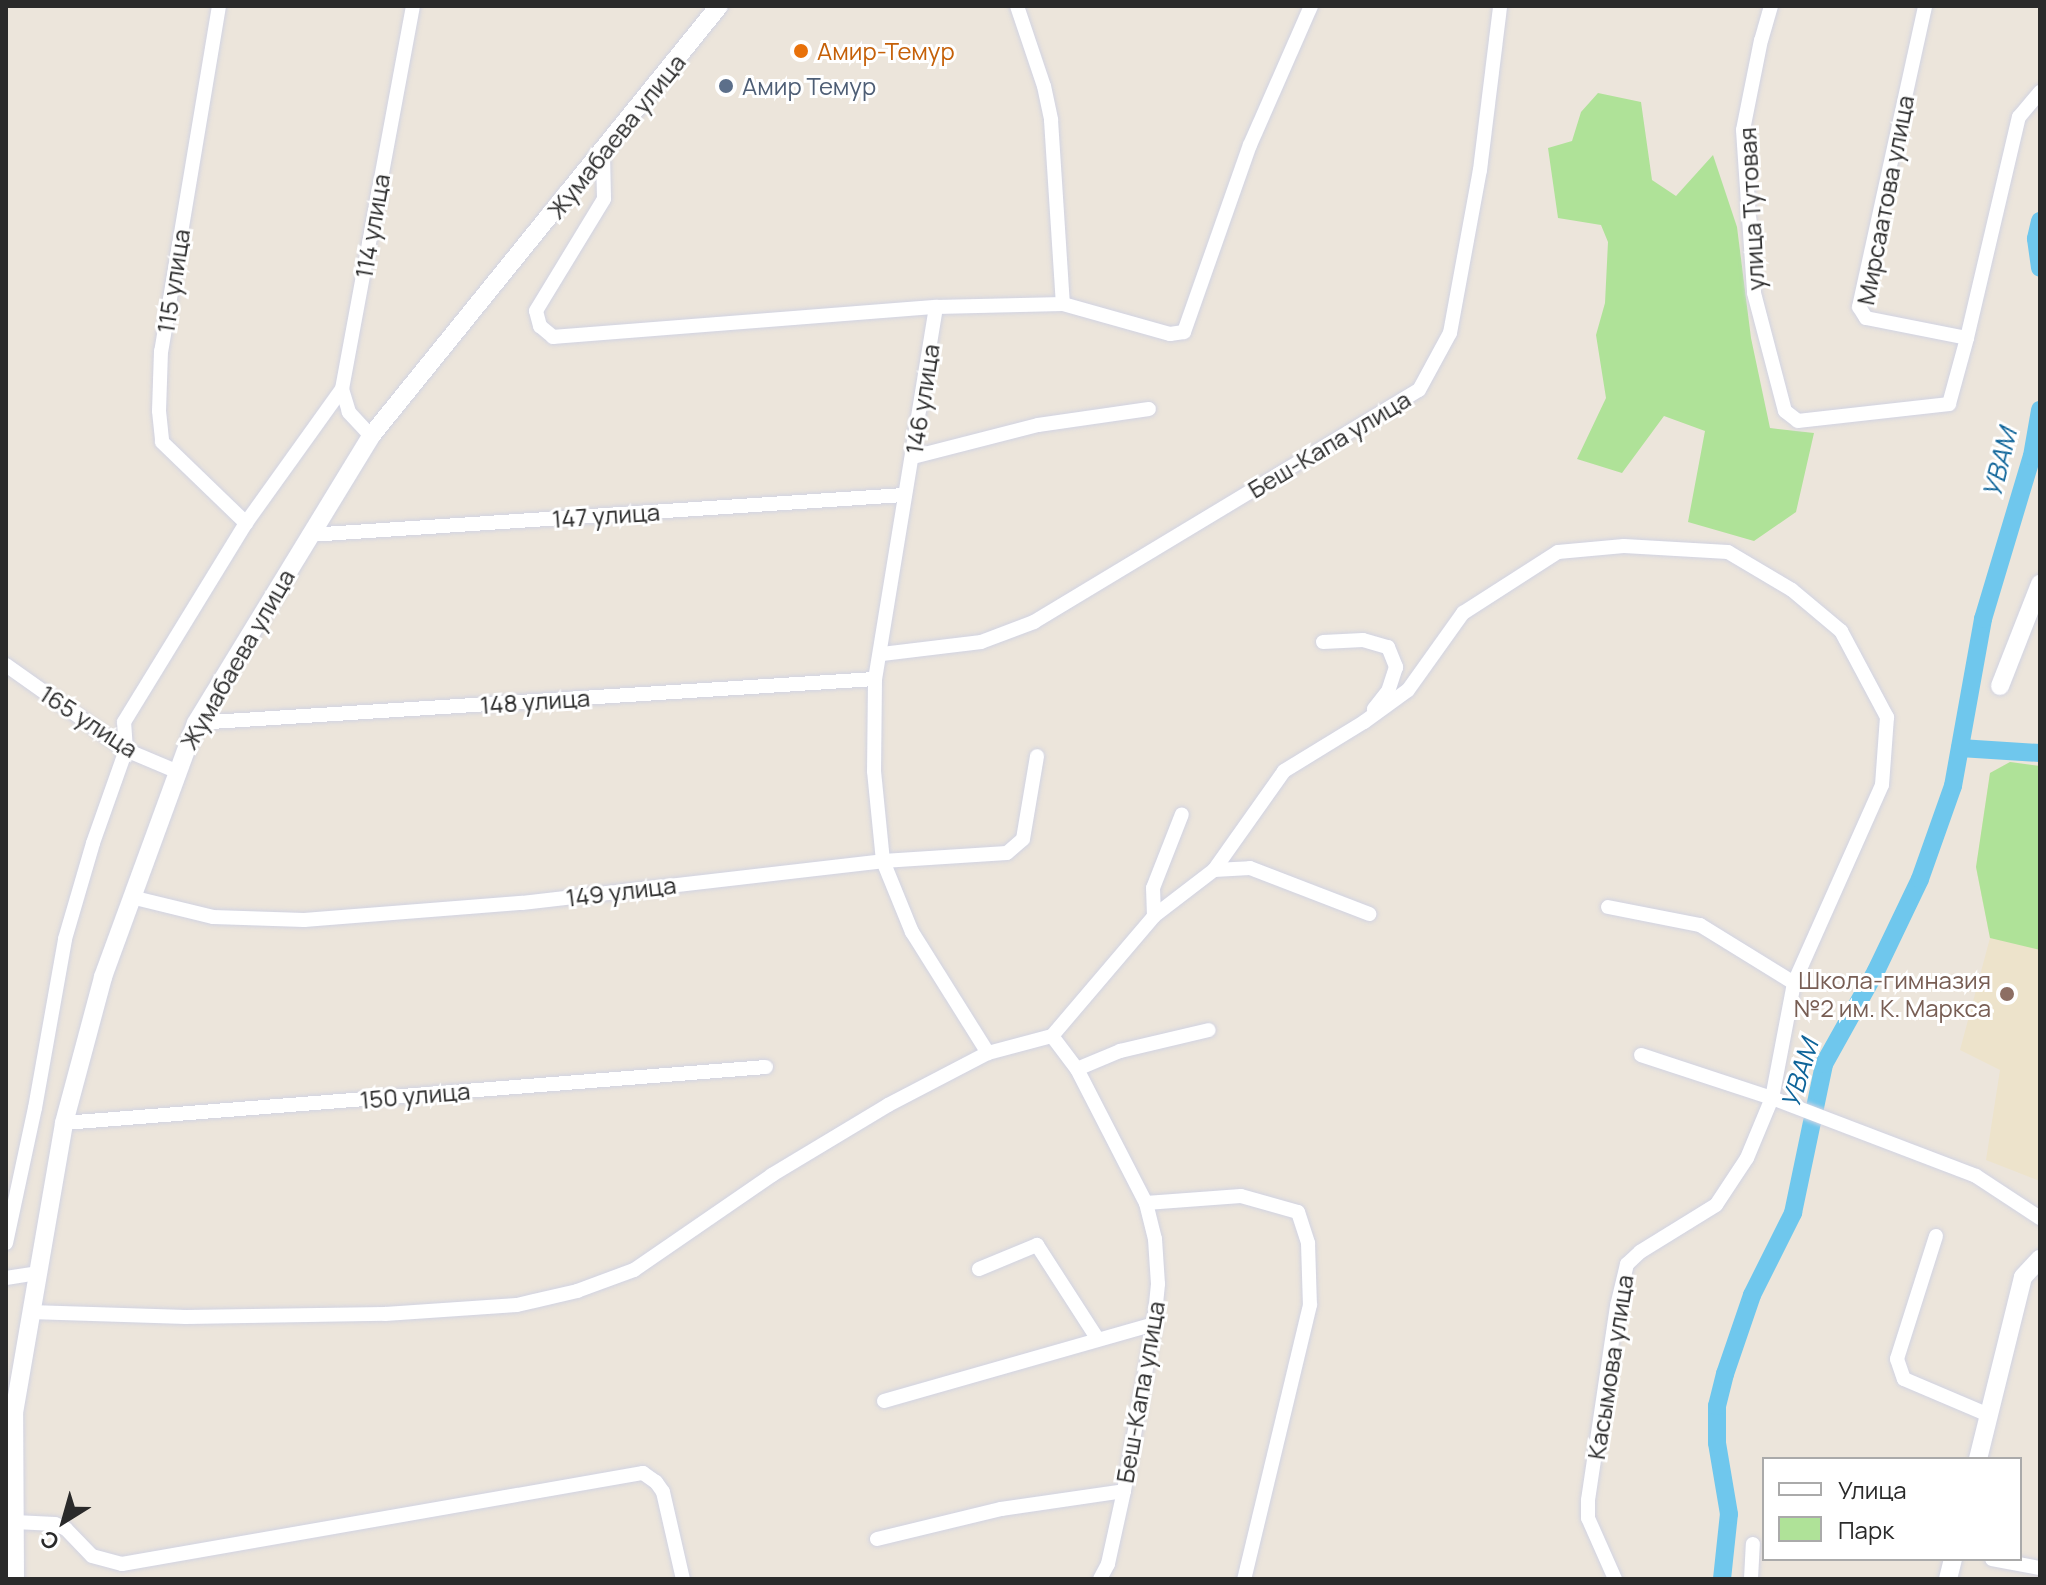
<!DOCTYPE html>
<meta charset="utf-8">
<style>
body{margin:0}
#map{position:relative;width:2046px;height:1585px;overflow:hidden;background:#ece5db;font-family:Manrope,sans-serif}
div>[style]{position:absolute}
.education>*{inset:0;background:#ede3cb}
.green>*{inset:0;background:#afe298}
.canal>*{height:18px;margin:-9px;padding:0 9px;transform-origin:9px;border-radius:9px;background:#6fc7ed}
.roads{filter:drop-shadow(0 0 2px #d1d3e2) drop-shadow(0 0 2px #d1d3e2)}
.street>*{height:14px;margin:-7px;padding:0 7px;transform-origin:7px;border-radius:7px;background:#fff}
.secondary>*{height:18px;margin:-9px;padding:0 9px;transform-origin:9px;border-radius:9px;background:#fff}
.dots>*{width:22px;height:22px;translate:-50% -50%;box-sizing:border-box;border:4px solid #fff;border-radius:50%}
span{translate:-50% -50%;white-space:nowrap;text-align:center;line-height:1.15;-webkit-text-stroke:6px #fff;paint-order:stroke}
.food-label{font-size:24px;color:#c56008}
.left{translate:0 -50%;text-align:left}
.service-label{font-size:24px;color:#4e5e75}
.street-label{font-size:24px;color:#2a2a2a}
.education-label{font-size:24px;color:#785e54}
.right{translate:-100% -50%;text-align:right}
.water-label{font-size:26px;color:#0e6499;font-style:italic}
.frame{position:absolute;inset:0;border:8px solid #2a2a2a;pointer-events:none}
.legend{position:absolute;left:1762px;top:1457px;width:260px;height:104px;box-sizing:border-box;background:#fff;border:2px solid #aaa;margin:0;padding:10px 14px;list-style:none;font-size:24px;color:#2a2a2a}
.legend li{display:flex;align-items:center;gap:16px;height:40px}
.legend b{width:40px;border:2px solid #aaa}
.north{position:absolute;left:24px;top:1481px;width:80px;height:80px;-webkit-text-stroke:6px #fff;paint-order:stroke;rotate:217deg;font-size:22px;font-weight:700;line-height:32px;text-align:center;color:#2a2a2a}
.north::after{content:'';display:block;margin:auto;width:28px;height:36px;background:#2a2a2a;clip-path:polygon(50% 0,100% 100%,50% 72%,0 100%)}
</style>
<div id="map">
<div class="education">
<i style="clip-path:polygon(2010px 762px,2040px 766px,2040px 1181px,1986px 1160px,2000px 1070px,1960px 1050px,1990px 938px,1976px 867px,1990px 773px)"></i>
</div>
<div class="green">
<i style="clip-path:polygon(1598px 93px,1641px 102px,1652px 180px,1676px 196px,1713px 155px,1737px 227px,1751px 338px,1770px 428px,1814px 433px,1796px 512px,1754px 541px,1688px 522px,1705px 431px,1664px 416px,1622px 473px,1577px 459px,1606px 398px,1596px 335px,1605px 303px,1608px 242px,1601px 225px,1558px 218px,1548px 148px,1572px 141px,1581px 112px)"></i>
<i style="clip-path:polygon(2010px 762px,2040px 766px,2040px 950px,1990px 938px,1976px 867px,1990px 773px)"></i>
</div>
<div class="canal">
<i style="left:2040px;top:221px;width:18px;rotate:103deg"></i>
<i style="left:2036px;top:239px;width:29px;rotate:82deg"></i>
<i style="left:1960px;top:748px;width:80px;rotate:3.6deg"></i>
<i style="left:1722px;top:1579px;width:65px;rotate:-83.9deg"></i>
<i style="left:1729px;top:1514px;width:72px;rotate:-99.6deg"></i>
<i style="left:1717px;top:1443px;width:37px;rotate:-90deg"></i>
<i style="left:1717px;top:1406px;width:33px;rotate:-76deg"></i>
<i style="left:1725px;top:1374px;width:83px;rotate:-71.1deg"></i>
<i style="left:1752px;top:1295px;width:92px;rotate:-63.4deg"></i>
<i style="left:1793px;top:1213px;width:152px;rotate:-78.2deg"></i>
<i style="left:1824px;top:1064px;width:107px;rotate:-60.8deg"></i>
<i style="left:1876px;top:971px;width:102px;rotate:-64.4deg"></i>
<i style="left:1920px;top:879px;width:99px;rotate:-70.5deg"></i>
<i style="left:1953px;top:786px;width:170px;rotate:-79.8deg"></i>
<i style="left:1983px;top:619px;width:170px;rotate:-73.3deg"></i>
<i style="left:2032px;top:456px;width:47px;rotate:-80.1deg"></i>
</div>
<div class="roads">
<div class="street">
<i style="left:219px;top:6px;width:350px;rotate:99.5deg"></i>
<i style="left:161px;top:351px;width:60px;rotate:91.9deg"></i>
<i style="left:159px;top:411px;width:31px;rotate:84deg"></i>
<i style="left:162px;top:442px;width:117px;rotate:44deg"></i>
<i style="left:1017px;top:6px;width:84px;rotate:71.4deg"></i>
<i style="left:1044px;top:86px;width:35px;rotate:78deg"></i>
<i style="left:1051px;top:120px;width:184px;rotate:86.3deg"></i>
<i style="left:1771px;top:6px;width:35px;rotate:106deg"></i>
<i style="left:1761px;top:40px;width:92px;rotate:101.3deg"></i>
<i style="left:1743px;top:130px;width:163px;rotate:86.1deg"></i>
<i style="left:1754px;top:293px;width:122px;rotate:75.3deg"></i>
<i style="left:1785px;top:411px;width:16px;rotate:38deg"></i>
<i style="left:1798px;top:421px;width:152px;rotate:-6.4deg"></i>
<i style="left:1949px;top:404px;width:68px;rotate:-74.7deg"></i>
<i style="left:1967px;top:338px;width:103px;rotate:-168.8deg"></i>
<i style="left:1866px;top:318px;width:13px;rotate:-122deg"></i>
<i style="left:1859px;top:307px;width:308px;rotate:-77.6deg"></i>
<i style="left:603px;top:154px;width:45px;rotate:88.7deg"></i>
<i style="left:604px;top:199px;width:131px;rotate:121.3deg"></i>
<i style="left:536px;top:311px;width:16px;rotate:75deg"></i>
<i style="left:540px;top:326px;width:17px;rotate:40deg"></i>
<i style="left:553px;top:337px;width:384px;rotate:-4.5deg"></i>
<i style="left:936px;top:307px;width:377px;rotate:99.3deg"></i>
<i style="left:875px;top:679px;width:92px;rotate:90.6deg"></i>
<i style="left:874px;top:771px;width:90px;rotate:84.3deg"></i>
<i style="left:883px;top:861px;width:77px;rotate:67.8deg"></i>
<i style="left:912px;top:932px;width:143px;rotate:57.9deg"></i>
<i style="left:936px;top:307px;width:127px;rotate:-1.4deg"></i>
<i style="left:1063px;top:304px;width:111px;rotate:15.7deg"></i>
<i style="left:1170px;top:334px;width:14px;rotate:-8deg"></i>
<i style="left:1184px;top:332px;width:198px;rotate:-70.6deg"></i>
<i style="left:1250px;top:145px;width:152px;rotate:-66.3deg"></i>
<i style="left:1967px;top:338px;width:227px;rotate:-76.8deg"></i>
<i style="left:2019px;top:117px;width:33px;rotate:-50deg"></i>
<i style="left:371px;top:436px;width:33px;rotate:-133deg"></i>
<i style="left:349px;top:412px;width:24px;rotate:-107deg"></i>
<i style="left:342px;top:389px;width:390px;rotate:-79.5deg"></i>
<i style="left:913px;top:457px;width:129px;rotate:-14.4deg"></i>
<i style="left:1038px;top:425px;width:112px;rotate:-8.2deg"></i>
<i style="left:309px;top:535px;width:596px;rotate:-3.85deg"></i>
<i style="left:1323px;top:642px;width:40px;rotate:-2.9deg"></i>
<i style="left:1363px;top:640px;width:26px;rotate:16deg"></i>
<i style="left:1388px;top:647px;width:22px;rotate:68deg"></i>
<i style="left:1396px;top:667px;width:25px;rotate:108deg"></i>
<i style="left:1388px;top:691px;width:23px;rotate:128deg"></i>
<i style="left:882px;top:654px;width:100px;rotate:-6.9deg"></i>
<i style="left:981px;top:642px;width:57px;rotate:-20.7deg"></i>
<i style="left:1034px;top:622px;width:449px;rotate:-31.1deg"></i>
<i style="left:1419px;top:390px;width:65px;rotate:-61.5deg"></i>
<i style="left:1450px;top:333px;width:166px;rotate:-79.6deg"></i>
<i style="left:1480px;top:170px;width:165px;rotate:-83deg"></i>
<i style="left:6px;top:665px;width:147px;rotate:35.3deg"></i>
<i style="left:126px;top:750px;width:54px;rotate:22.8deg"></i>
<i style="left:196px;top:723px;width:680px;rotate:-3.71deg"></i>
<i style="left:1214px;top:870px;width:36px;rotate:-3deg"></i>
<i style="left:1250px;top:868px;width:128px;rotate:21.1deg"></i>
<i style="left:131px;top:897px;width:84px;rotate:13.7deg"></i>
<i style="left:213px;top:917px;width:91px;rotate:1.9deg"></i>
<i style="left:304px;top:920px;width:219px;rotate:-4.5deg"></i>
<i style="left:522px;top:903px;width:363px;rotate:-6.6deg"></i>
<i style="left:883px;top:861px;width:124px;rotate:-3.7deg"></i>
<i style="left:1007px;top:853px;width:21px;rotate:-41deg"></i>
<i style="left:1023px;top:839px;width:84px;rotate:-80.4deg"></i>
<i style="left:1608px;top:907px;width:94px;rotate:11.1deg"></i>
<i style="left:1700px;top:925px;width:110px;rotate:31.7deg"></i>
<i style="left:1154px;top:916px;width:28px;rotate:-92deg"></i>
<i style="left:1153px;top:888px;width:79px;rotate:-68.6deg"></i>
<i style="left:1052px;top:1036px;width:157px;rotate:-49.6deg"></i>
<i style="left:1154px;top:916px;width:76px;rotate:-37.5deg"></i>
<i style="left:1214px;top:870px;width:121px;rotate:-54.7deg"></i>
<i style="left:1284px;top:771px;width:94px;rotate:-31.5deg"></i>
<i style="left:1364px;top:722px;width:54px;rotate:-36deg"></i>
<i style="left:1408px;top:690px;width:95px;rotate:-54.5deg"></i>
<i style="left:1463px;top:613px;width:113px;rotate:-32.7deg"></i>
<i style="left:1558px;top:552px;width:66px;rotate:-5.2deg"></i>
<i style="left:1624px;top:546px;width:104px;rotate:3.3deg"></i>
<i style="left:1728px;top:552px;width:74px;rotate:30.7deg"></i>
<i style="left:1792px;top:590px;width:64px;rotate:39.9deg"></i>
<i style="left:1841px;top:631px;width:98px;rotate:61.9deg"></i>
<i style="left:1887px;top:717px;width:68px;rotate:94.2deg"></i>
<i style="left:1882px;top:785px;width:217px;rotate:114deg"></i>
<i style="left:1794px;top:983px;width:117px;rotate:100.8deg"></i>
<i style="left:1772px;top:1098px;width:65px;rotate:112.6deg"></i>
<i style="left:1747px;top:1158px;width:56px;rotate:123.4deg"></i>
<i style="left:1716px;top:1205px;width:89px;rotate:148.3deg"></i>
<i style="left:1640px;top:1252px;width:18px;rotate:137deg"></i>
<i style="left:1627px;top:1264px;width:43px;rotate:103.4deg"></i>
<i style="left:1617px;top:1306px;width:196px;rotate:98.5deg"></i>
<i style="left:1588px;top:1500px;width:18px;rotate:90deg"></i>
<i style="left:1588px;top:1518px;width:67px;rotate:66.1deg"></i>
<i style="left:1052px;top:1036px;width:41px;rotate:52.9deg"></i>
<i style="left:1077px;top:1069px;width:151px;rotate:62.8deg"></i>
<i style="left:1146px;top:1203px;width:37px;rotate:76deg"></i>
<i style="left:1155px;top:1239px;width:45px;rotate:86.2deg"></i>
<i style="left:1158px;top:1284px;width:40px;rotate:95.7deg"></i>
<i style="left:1154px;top:1324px;width:170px;rotate:100.2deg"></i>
<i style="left:1124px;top:1491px;width:75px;rotate:102.4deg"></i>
<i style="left:1108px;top:1564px;width:17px;rotate:118deg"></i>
<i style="left:1641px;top:1055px;width:138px;rotate:18.2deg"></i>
<i style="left:1772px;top:1098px;width:218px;rotate:20.9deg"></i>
<i style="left:1976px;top:1176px;width:77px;rotate:33.3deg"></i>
<i style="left:1077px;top:1069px;width:47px;rotate:-22.7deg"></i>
<i style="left:1120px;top:1051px;width:91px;rotate:-13.3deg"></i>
<i style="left:64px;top:1123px;width:704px;rotate:-4.56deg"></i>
<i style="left:1146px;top:1203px;width:95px;rotate:-4.2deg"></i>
<i style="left:1241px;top:1196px;width:59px;rotate:15.7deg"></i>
<i style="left:1298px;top:1212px;width:33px;rotate:72deg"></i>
<i style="left:1308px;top:1243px;width:62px;rotate:88.2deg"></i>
<i style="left:1310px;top:1305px;width:282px;rotate:103.5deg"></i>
<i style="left:1936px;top:1236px;width:129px;rotate:107.6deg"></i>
<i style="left:1897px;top:1359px;width:21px;rotate:71deg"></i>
<i style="left:1904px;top:1379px;width:92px;rotate:23deg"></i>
<i style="left:6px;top:1243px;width:138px;rotate:-77.9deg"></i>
<i style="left:35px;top:1108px;width:172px;rotate:-79.9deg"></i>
<i style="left:65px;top:939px;width:100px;rotate:-73.7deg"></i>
<i style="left:93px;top:843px;width:99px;rotate:-70.5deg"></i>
<i style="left:126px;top:750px;width:28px;rotate:-94deg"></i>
<i style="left:124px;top:722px;width:233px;rotate:-58.5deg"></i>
<i style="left:246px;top:523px;width:165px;rotate:-54.4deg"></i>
<i style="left:979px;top:1269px;width:63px;rotate:-22.5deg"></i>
<i style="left:1037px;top:1245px;width:111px;rotate:57.2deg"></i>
<i style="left:6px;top:1278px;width:30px;rotate:-9deg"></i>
<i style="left:30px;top:1312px;width:156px;rotate:1.8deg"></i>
<i style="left:186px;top:1317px;width:199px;rotate:-0.9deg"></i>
<i style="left:385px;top:1314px;width:132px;rotate:-3.9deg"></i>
<i style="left:517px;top:1305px;width:62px;rotate:-13.1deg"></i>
<i style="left:577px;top:1291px;width:61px;rotate:-20.2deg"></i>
<i style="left:634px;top:1270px;width:168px;rotate:-34.5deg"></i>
<i style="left:772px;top:1175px;width:135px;rotate:-31.1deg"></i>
<i style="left:888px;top:1105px;width:113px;rotate:-27.5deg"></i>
<i style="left:988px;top:1053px;width:66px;rotate:-14.9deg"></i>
<i style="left:884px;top:1401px;width:281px;rotate:-15.9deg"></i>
<i style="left:15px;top:1522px;width:40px;rotate:2.9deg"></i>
<i style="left:55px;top:1524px;width:12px;rotate:24deg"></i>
<i style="left:66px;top:1529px;width:37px;rotate:46deg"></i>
<i style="left:92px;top:1556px;width:31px;rotate:15deg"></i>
<i style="left:122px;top:1564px;width:529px;rotate:-9.91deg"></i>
<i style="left:643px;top:1473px;width:16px;rotate:35deg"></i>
<i style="left:656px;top:1482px;width:12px;rotate:55deg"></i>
<i style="left:663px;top:1492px;width:89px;rotate:77.1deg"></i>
<i style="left:877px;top:1539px;width:128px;rotate:-13.6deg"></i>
<i style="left:1001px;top:1509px;width:124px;rotate:-8.3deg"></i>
<i style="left:1992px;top:1559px;width:49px;rotate:10.6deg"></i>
<i style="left:1751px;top:1579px;width:35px;rotate:-87deg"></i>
</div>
<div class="secondary">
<i style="left:2000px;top:686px;width:110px;rotate:-68.6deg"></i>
<i style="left:1978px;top:1459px;width:187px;rotate:-76.1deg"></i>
<i style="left:2023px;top:1277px;width:25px;rotate:-47deg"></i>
<i style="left:15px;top:1579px;width:166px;rotate:-90.3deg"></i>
<i style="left:14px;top:1413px;width:294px;rotate:-80.2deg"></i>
<i style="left:64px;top:1123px;width:151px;rotate:-75deg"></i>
<i style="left:103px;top:977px;width:270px;rotate:-69.9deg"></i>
<i style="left:196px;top:723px;width:336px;rotate:-58.6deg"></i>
<i style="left:371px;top:436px;width:553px;rotate:-51.02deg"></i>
<i style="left:1948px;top:1579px;width:21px;rotate:-76deg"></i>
</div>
</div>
<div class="dots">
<i style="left:801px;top:51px;background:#e8710a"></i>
<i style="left:726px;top:86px;background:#5c6f8a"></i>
<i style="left:2007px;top:994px;background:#8d6e63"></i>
</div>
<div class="food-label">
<span class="left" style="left:817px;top:51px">Амир-Темур</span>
</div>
<div class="service-label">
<span class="left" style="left:742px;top:86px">Амир Темур</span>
</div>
<div class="street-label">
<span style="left:616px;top:136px;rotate:-51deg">Жумабаева улица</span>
<span style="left:1885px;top:200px;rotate:-79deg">Мирсаатова улица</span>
<span style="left:1751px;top:209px;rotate:-93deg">улица Тутовая</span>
<span style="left:372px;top:226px;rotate:-80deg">114 улица</span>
<span style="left:173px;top:281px;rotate:-81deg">115 улица</span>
<span style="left:922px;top:399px;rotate:-81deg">146 улица</span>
<span style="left:1329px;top:444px;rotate:-31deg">Беш-Капа улица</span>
<span style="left:606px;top:515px;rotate:-4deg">147 улица</span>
<span style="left:237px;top:659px;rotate:-60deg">Жумабаева улица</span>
<span style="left:535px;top:701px;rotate:-4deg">148 улица</span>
<span style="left:89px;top:721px;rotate:33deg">165 улица</span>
<span style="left:621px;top:891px;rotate:-7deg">149 улица</span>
<span style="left:415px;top:1095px;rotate:-5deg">150 улица</span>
<span style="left:1610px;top:1367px;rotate:-81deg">Касымова улица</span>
<span style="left:1140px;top:1392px;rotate:-80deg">Беш-Капа улица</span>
</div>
<div class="education-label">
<span class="right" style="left:1991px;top:994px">Школа-гимназия<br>№2 им. К. Маркса</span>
</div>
<div class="water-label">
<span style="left:2000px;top:463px;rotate:-76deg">УВАМ</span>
<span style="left:1800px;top:1074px;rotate:-73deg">УВАМ</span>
</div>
<div class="frame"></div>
<ul class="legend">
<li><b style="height:10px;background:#fff"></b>Улица</li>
<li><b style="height:22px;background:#afe298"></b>Парк</li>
</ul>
<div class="north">С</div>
</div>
